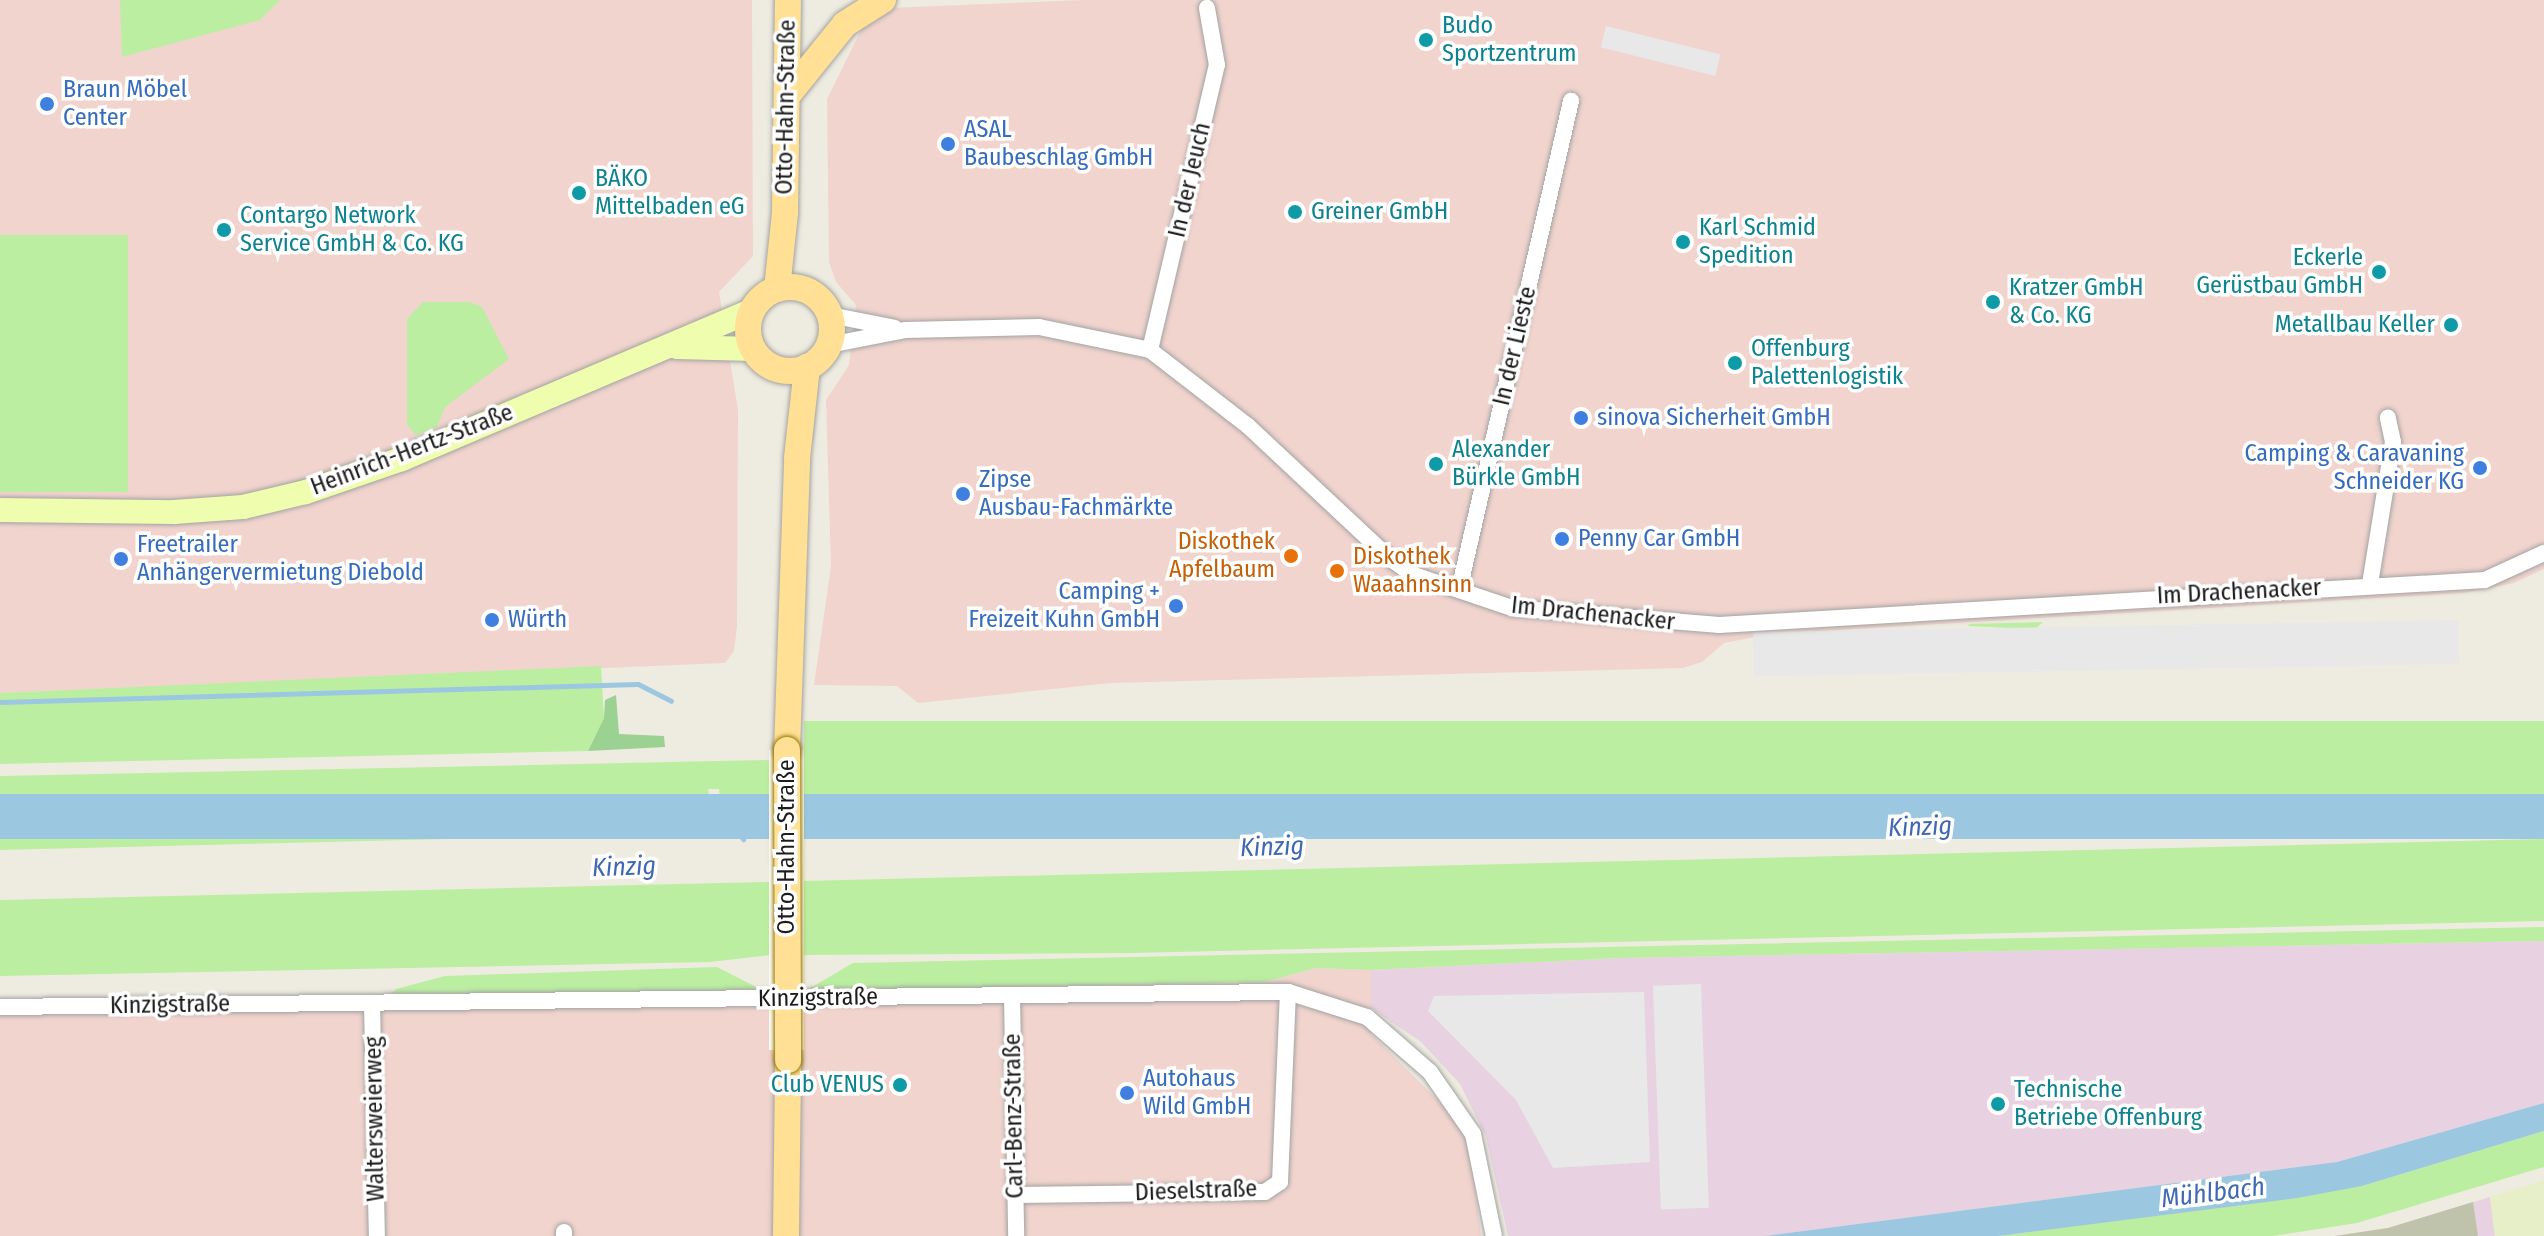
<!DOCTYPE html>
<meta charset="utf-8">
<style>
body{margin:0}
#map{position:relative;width:2544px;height:1236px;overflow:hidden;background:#eeece0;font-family:"Fira Sans Condensed",sans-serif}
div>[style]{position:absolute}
.commercial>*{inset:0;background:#f1d4cd}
.industrial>*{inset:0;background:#e8d1e0}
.construction>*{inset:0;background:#c0c3ab}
.farmland>*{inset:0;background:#e7efc9}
.grass>*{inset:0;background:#bbeea1;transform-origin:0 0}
.forest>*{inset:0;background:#9bd191}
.parking>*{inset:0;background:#e8e8e8;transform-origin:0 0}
.water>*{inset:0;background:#9cc7e0;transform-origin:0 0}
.pier>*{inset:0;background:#fff;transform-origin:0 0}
.stream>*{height:5px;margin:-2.5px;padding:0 2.5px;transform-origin:2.5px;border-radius:2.5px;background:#9cc7e0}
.roads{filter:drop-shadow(0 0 2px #a3a3a3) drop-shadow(0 0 2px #a3a3a3)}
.street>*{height:16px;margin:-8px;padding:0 8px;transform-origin:8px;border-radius:8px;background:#fff}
.secondary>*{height:24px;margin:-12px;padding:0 12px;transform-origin:12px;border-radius:12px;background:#effeae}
.primary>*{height:26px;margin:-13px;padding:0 13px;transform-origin:13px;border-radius:13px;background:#ffe094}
.primary>.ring{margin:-13px;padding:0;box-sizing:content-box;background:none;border:26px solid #ffe094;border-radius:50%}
.bridges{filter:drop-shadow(0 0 2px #937800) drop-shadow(0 0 2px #937800)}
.primary-bridge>*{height:26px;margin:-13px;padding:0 13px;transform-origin:13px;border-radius:13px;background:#ffe094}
.dots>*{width:22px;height:22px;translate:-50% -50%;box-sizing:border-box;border:4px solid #fff;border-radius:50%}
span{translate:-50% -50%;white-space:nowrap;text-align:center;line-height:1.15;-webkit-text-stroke:7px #fff;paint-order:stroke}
.culture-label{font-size:24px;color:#0d838f}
.left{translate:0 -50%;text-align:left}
.right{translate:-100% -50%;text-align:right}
.shop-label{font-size:24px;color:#366cbe}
.street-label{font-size:24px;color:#1c1c1c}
.food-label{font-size:24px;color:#c56008}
.water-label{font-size:26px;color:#4169b2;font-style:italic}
</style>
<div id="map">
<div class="commercial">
<i style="clip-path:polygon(0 0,752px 0,753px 256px,719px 292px,738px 410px,737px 626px,734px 651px,725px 663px,0 693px)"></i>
<i style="clip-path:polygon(1082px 0,2544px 0,2544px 569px,2514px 583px,2464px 593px,1771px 634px,1724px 643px,1702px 662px,1683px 668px,1111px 683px,918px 703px,897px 686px,814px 685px,831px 566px,826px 400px,849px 365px,856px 305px,836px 282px,829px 262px,827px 99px,866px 20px,888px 8px)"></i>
<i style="clip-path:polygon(1316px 968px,1371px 970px,1371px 1034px,1451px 1113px,1470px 1144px,1481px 1236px,0 1236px,0 1001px,1264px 982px)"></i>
</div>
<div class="industrial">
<i style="clip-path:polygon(2544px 941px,2544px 1103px,2337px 1162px,1764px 1236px,1508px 1236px,1486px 1137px,1460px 1084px,1421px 1042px,1371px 1008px,1371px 970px,1621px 958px)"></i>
<i style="clip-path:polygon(2490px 1197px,2495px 1236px,2335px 1236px,2388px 1228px)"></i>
</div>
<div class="construction">
<i style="clip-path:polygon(2473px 1202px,2478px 1236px,2335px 1236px,2388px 1228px)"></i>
</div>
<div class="farmland">
<i style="clip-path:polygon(2544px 1180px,2544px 1236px,2495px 1236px,2490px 1197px)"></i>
</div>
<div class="grass">
<i style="clip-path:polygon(120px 0,280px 0,260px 20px,122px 57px)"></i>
<i style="left:0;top:235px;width:128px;height:257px"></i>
<i style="clip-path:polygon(423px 302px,470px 302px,482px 307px,509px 359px,445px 407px,437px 427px,416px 435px,407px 425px,407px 319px)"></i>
<i style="clip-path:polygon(2043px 622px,2035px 629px,1967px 626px,1970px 624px)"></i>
<i style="clip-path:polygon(601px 666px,604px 718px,588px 751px,0 764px,0 693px)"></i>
<i style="left:2544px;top:721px;width:73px;height:1740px;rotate:90deg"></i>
<i style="clip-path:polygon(769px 760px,769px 833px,722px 811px,719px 789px,708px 789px,712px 814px,737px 832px,0 850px,0 776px)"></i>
<i style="clip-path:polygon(2544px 839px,2544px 921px,1132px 953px,804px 955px,804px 881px)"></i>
<i style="clip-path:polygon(769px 882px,770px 955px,710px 962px,0 976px,0 900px)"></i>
<i style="clip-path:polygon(2544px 927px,2544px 941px,1621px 958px,1371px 970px,1316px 968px,1264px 982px,805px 991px,853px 963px)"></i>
<i style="clip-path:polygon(717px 967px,764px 991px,389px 996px,396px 989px,445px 976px)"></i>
<i style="clip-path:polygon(2544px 1131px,2544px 1167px,2357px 1223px,2273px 1236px,1999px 1236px,2362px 1186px)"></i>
</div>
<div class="forest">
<i style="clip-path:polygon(616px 695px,619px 734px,664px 736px,665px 747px,588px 751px,604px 718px,605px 700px)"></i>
</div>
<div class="parking">
<i style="left:1606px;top:26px;width:118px;height:22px;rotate:14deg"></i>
<i style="left:2458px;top:620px;width:44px;height:705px;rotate:89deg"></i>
<i style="left:1701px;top:984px;width:224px;height:48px;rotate:88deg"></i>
<i style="clip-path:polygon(1644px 992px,1650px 1162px,1553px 1168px,1516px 1100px,1428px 1011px,1434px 996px)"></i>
</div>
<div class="water">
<i style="left:2544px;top:794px;width:45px;height:2545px;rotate:90deg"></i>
<i style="clip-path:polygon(2544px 1103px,2544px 1131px,2362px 1186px,2297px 1198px,1999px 1236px,1764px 1236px,2337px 1162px)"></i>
</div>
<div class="pier">
<i style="left:804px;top:750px;width:300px;height:35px;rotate:90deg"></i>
</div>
<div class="stream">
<i style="left:0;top:702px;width:638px;rotate:-1.62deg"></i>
<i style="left:638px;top:684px;width:37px;rotate:27deg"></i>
<i style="left:712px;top:799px;width:51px;rotate:52.2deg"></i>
</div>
<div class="roads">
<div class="street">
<i style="left:830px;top:315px;width:66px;rotate:11.3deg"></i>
<i style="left:829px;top:345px;width:77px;rotate:-11.2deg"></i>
<i style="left:905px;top:330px;width:134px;rotate:-1.3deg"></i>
<i style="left:1039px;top:327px;width:113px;rotate:11.7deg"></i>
<i style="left:1150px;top:350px;width:124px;rotate:37.8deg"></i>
<i style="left:1248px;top:426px;width:192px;rotate:43.1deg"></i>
<i style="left:1388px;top:557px;width:32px;rotate:35deg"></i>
<i style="left:1414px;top:575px;width:103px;rotate:18.6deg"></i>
<i style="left:1512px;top:608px;width:208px;rotate:4.7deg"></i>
<i style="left:1719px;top:625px;width:767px;rotate:-3.36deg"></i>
<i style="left:2485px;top:580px;width:65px;rotate:-24.6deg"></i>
<i style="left:1150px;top:350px;width:293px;rotate:-76.8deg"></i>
<i style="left:1217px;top:65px;width:58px;rotate:-100deg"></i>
<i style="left:2370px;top:584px;width:144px;rotate:-80.8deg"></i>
<i style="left:2393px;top:442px;width:25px;rotate:-102deg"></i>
<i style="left:1459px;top:590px;width:502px;rotate:-77.1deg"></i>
<i style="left:1012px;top:996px;width:240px;rotate:89deg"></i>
<i style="left:372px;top:1003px;width:233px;rotate:88.8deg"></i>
<i style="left:0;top:1007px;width:1288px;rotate:-0.67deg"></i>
<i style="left:1288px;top:992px;width:83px;rotate:17.6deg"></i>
<i style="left:1367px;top:1017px;width:84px;rotate:41.1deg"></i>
<i style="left:1430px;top:1072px;width:75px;rotate:55.3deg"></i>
<i style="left:1473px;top:1134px;width:104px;rotate:78.4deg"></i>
<i style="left:1015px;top:1195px;width:250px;rotate:-0.7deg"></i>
<i style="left:1265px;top:1192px;width:18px;rotate:-34deg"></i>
<i style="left:1280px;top:1182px;width:190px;rotate:-87.6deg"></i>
<i style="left:564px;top:1232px;width:4px;rotate:90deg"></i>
</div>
<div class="secondary">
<i style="left:677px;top:347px;width:76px;rotate:1.5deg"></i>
<i style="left:0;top:510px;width:174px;rotate:0.7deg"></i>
<i style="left:174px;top:512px;width:69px;rotate:-4.1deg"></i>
<i style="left:243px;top:507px;width:65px;rotate:-13.4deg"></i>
<i style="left:306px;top:492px;width:102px;rotate:-19deg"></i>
<i style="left:402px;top:459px;width:381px;rotate:-23deg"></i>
</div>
<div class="primary">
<i style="left:787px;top:96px;width:92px;rotate:-51.1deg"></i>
<i style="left:845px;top:24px;width:45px;rotate:-32.3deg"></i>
<i class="ring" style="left:748px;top:287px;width:58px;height:58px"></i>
<i style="left:777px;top:289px;width:76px;rotate:-84deg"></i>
<i style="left:785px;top:213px;width:213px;rotate:-89.2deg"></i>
<i style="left:787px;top:750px;width:292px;rotate:-88deg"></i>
<i style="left:797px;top:458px;width:92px;rotate:-83.7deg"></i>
<i style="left:786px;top:1236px;width:176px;rotate:-89.3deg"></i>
</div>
</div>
<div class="bridges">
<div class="primary-bridge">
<i style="left:787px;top:750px;width:310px;rotate:89.8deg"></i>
</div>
</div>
<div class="dots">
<i style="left:1426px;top:40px;background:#0f9aa8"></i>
<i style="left:47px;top:104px;background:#3f7fe0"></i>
<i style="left:948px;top:144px;background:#3f7fe0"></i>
<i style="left:579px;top:193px;background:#0f9aa8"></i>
<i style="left:1295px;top:212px;background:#0f9aa8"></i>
<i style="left:224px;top:230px;background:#0f9aa8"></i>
<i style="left:1683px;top:242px;background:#0f9aa8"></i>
<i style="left:2379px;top:272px;background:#0f9aa8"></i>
<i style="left:1993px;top:302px;background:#0f9aa8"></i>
<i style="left:2451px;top:325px;background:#0f9aa8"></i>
<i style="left:1735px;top:363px;background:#0f9aa8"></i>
<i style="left:1581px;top:418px;background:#3f7fe0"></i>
<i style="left:1436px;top:464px;background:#0f9aa8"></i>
<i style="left:2480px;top:468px;background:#3f7fe0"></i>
<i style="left:963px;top:494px;background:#3f7fe0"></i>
<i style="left:1562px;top:539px;background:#3f7fe0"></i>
<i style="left:1291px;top:556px;background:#e8710a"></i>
<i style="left:121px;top:559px;background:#3f7fe0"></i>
<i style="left:1337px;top:571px;background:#e8710a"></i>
<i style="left:1176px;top:606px;background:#3f7fe0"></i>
<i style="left:492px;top:620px;background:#3f7fe0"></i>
<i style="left:900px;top:1085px;background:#0f9aa8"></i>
<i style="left:1127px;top:1093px;background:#3f7fe0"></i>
<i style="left:1998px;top:1104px;background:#0f9aa8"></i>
</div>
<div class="culture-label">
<span class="left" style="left:1442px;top:40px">Budo<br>Sportzentrum</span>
<span class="left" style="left:595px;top:193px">BÄKO<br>Mittelbaden eG</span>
<span class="left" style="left:1311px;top:212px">Greiner GmbH</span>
<span class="left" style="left:240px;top:230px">Contargo Network<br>Service GmbH &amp; Co. KG</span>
<span class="left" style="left:1699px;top:242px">Karl Schmid<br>Spedition</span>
<span class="right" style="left:2363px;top:272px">Eckerle<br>Gerüstbau GmbH</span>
<span class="left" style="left:2009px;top:302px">Kratzer GmbH<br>&amp; Co. KG</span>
<span class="right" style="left:2435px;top:325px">Metallbau Keller</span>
<span class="left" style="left:1751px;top:363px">Offenburg<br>Palettenlogistik</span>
<span class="left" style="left:1452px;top:464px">Alexander<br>Bürkle GmbH</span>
<span class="right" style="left:884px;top:1085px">Club VENUS</span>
<span class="left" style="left:2014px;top:1104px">Technische<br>Betriebe Offenburg</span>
</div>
<div class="shop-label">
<span class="left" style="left:63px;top:104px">Braun Möbel<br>Center</span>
<span class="left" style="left:964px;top:144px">ASAL<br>Baubeschlag GmbH</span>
<span class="left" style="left:1597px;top:418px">sinova Sicherheit GmbH</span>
<span class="right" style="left:2464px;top:468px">Camping &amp; Caravaning<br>Schneider KG</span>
<span class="left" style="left:979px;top:494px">Zipse<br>Ausbau-Fachmärkte</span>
<span class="left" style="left:1578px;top:539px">Penny Car GmbH</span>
<span class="left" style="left:137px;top:559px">Freetrailer<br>Anhängervermietung Diebold</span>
<span class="right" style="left:1160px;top:606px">Camping +<br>Freizeit Kuhn GmbH</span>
<span class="left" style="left:508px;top:620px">Würth</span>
<span class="left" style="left:1143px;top:1093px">Autohaus<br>Wild GmbH</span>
</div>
<div class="street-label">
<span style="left:786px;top:107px;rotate:-89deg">Otto-Hahn-Straße</span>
<span style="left:1190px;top:180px;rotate:-77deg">In der Jeuch</span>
<span style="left:1515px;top:346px;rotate:-77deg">In der Lieste</span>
<span style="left:412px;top:450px;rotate:-21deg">Heinrich-Hertz-Straße</span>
<span style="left:2239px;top:592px;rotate:-3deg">Im Drachenacker</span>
<span style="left:1593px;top:614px;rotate:6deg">Im Drachenacker</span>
<span style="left:787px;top:847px;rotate:-90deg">Otto-Hahn-Straße</span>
<span style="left:818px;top:998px;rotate:-1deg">Kinzigstraße</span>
<span style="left:170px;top:1005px;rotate:-1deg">Kinzigstraße</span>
<span style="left:1014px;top:1116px;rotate:-91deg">Carl-Benz-Straße</span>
<span style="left:375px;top:1119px;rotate:-91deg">Waltersweierweg</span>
<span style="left:1196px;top:1191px;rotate:-2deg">Dieselstraße</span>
</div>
<div class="food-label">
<span class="right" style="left:1275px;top:556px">Diskothek<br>Apfelbaum</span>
<span class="left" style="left:1353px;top:571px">Diskothek<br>Waaahnsinn</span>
</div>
<div class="water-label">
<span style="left:1920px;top:827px;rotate:-2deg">Kinzig</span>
<span style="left:1272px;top:847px;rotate:-2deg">Kinzig</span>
<span style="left:624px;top:867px;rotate:-2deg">Kinzig</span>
<span style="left:2213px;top:1193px;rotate:-7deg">Mühlbach</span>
</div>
</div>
